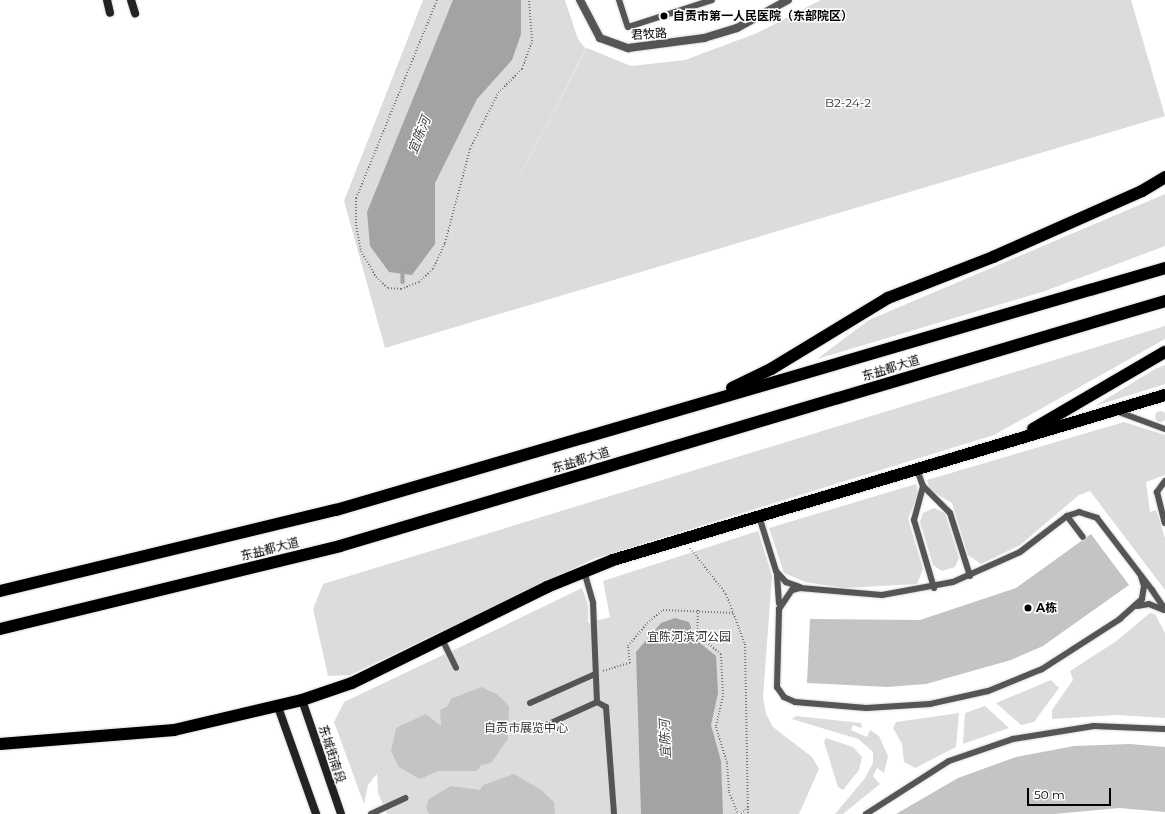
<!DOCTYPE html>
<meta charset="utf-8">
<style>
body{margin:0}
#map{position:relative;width:1165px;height:814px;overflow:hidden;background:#fff;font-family:Montserrat,"Noto Sans SC",sans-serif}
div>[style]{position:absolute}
.green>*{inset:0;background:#dcdcdc}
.round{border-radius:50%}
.water>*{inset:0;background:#a3a3a3}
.stream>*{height:3.5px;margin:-1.75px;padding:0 1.75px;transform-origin:1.75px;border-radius:1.75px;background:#a3a3a3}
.building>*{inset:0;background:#c4c4c4}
.path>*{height:2px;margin-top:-1px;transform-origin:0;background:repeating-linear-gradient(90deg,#777 0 1px,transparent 0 3px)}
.roads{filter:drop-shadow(0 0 1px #dbdbdb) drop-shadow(0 0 1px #dbdbdb)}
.lane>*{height:6px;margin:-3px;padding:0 3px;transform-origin:3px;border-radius:3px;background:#555}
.street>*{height:8px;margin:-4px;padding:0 4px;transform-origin:4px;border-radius:4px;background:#555}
.secondary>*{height:8px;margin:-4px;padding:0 4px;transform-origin:4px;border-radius:4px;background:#222}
.highway>*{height:12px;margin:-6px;padding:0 6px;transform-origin:6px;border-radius:6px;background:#000}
.dots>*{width:11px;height:11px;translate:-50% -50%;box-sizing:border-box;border:2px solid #fff;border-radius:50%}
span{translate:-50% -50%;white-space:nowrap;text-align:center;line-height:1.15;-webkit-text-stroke:3px #fff;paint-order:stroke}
.poi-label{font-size:12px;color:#000;font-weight:700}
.left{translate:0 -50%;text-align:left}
.street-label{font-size:12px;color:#000}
.park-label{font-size:12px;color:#333}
.water-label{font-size:13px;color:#444;font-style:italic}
.scale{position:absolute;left:1027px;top:788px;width:84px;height:18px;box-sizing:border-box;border:2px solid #000;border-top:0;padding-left:5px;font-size:12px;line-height:14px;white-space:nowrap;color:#000;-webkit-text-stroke:3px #fff;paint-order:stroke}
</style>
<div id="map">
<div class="green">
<i style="clip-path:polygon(423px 0,565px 0,578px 39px,586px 49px,490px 233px,587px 48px,631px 66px,685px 60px,757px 33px,821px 0,1131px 0,1165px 116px,385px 348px,344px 201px)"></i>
<i style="clip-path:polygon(1165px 194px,1165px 246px,1045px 291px,817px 359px,869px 320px)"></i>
<i style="clip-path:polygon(1165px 326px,1165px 339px,994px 435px,593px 559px,350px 675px,328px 676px,313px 609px,323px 584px)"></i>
<i style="clip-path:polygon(1165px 365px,1165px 384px,1095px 406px,1155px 369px)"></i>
<i class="round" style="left:1154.5px;top:410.5px;width:11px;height:11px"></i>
<i style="clip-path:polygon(1124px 422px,1165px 435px,1165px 475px,1146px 482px,1150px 512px,1156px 510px,1165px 538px,1165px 590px,1090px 491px,1079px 495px,1020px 545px,981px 564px,968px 555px,952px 503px,930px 490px,927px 480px)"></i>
<i style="clip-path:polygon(916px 484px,918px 494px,908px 519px,923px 569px,917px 584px,844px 588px,805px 582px,784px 573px,769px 528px)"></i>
<i style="clip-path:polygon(934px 508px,945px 513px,959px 558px,955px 567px,942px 571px,933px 565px,920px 522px,923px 513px)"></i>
<i style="clip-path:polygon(758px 531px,772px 576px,763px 697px,766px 714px,773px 727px,812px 757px,819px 769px,799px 814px,387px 814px,378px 793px,377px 774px,368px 785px,364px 804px,334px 722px,344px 702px,445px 654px,448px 659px,454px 658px,452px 651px,582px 588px,588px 605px,588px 623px,610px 617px,603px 581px)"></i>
<i style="clip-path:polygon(1150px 613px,1155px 614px,1165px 633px,1165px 718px,1117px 715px,1052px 719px,1052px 710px,1073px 680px,1070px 671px,1115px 642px)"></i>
<i style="clip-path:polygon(1051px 680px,1059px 688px,1034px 722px,1021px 725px,996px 703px)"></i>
<i style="clip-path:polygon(985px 706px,1009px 728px,963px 744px,965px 713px)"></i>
<i style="clip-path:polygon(959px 713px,956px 747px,915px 768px,904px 762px,902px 744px,893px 728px,896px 722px)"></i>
<i style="clip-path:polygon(796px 716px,861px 723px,862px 728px,853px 725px,851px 730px,867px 737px,870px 730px,879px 736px,888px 756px,884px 773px,877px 768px,873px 776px,880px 784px,843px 814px,835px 814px,865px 778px,873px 763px,873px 752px,858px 739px,792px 719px)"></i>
<i style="clip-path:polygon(826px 738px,853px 747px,862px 757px,859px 770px,843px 790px,838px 787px,824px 742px)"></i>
</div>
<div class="water">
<i style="clip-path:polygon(453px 0,521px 0,521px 34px,512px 60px,477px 99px,435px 183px,435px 244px,412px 275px,389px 272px,370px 246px,367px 212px)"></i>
<i style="clip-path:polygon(675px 618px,689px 622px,695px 639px,716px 656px,718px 693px,711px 725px,721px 761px,723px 814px,641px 814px,636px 652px,661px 623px)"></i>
</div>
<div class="stream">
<i style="left:403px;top:270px;width:12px;rotate:90deg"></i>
</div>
<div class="building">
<i style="clip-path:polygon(1091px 534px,1129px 585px,1043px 646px,1011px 660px,926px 684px,887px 687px,807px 683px,810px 619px,920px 620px,1016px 588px)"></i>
<i style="clip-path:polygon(481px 687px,497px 694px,509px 706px,508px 739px,491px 763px,481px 765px,477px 771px,438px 771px,420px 779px,399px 767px,391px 751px,396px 728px,426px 714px,441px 726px,440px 710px,448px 706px,451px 699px)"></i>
<i style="clip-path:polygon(1130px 744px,1165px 747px,1165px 812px,1119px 808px,1054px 814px,896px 814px,958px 778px,1016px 757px,1074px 746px)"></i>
<i style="clip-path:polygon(514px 774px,541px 790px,554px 802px,555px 814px,429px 814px,426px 808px,429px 799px,451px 786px,480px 790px,483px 785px)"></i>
</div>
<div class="path">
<i style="left:437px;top:0;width:214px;rotate:112.2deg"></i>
<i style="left:356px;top:198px;width:27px;rotate:90deg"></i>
<i style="left:356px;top:225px;width:26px;rotate:79deg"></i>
<i style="left:361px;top:251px;width:30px;rotate:60deg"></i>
<i style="left:376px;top:277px;width:16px;rotate:43deg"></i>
<i style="left:388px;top:288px;width:13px;rotate:4deg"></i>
<i style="left:401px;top:289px;width:19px;rotate:-21deg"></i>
<i style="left:419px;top:282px;width:19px;rotate:-43deg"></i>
<i style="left:433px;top:269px;width:29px;rotate:-65deg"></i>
<i style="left:445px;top:243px;width:97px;rotate:-75.1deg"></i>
<i style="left:470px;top:149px;width:63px;rotate:-63.4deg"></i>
<i style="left:498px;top:93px;width:34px;rotate:-45deg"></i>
<i style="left:522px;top:69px;width:30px;rotate:-70deg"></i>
<i style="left:532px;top:41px;width:41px;rotate:-94.2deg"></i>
<i style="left:690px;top:548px;width:58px;rotate:52deg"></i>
<i style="left:726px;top:594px;width:53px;rotate:69.2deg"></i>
<i style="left:745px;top:644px;width:170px;rotate:89deg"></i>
<i style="left:698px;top:610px;width:24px;rotate:92deg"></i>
<i style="left:697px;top:634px;width:31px;rotate:40deg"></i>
<i style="left:721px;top:654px;width:42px;rotate:87.3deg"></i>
<i style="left:723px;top:696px;width:32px;rotate:103deg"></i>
<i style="left:716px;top:727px;width:38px;rotate:73deg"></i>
<i style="left:727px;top:763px;width:29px;rotate:86deg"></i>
<i style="left:729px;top:792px;width:24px;rotate:68deg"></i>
<i style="left:603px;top:671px;width:28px;rotate:-17deg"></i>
<i style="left:630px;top:663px;width:17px;rotate:-97deg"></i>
<i style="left:628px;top:646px;width:30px;rotate:-50deg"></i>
<i style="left:647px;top:623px;width:21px;rotate:-39deg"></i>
<i style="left:663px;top:610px;width:71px;rotate:2.4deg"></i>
<i style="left:741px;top:814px;width:10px;rotate:-45deg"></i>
</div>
<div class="roads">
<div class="lane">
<i style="left:619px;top:0;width:28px;rotate:72deg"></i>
<i style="left:628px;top:27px;width:88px;rotate:-17.8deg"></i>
<i style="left:1116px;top:411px;width:52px;rotate:20.2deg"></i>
<i style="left:917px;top:469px;width:18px;rotate:71deg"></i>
<i style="left:1165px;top:481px;width:14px;rotate:126deg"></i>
<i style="left:1157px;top:492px;width:32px;rotate:76deg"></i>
<i style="left:759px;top:516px;width:58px;rotate:72.8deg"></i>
<i style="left:776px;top:571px;width:15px;rotate:48deg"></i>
<i style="left:786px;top:582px;width:15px;rotate:20deg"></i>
<i style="left:1067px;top:516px;width:26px;rotate:53deg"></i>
<i style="left:584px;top:571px;width:33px;rotate:74deg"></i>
<i style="left:593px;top:603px;width:99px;rotate:87.7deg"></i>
<i style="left:777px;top:575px;width:28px;rotate:86deg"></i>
<i style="left:1141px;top:576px;width:10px;rotate:73deg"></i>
<i style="left:1144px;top:586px;width:13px;rotate:99deg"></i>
<i style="left:1142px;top:599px;width:30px;rotate:138deg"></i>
<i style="left:1120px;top:619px;width:93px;rotate:147.3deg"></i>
<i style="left:1042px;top:669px;width:58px;rotate:157.8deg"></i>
<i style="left:988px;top:691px;width:59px;rotate:167.4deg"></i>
<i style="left:930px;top:704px;width:64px;rotate:176.4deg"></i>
<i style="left:866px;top:708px;width:71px;rotate:-175.2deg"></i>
<i style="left:795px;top:702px;width:12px;rotate:-156deg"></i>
<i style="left:784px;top:697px;width:12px;rotate:-125deg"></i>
<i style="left:777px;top:687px;width:78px;rotate:-88.5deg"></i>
<i style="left:779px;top:609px;width:23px;rotate:-56deg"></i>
<i style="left:792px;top:590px;width:8px;rotate:-14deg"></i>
<i style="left:800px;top:588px;width:82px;rotate:4.9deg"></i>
<i style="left:882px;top:595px;width:72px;rotate:-10.4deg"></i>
<i style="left:953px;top:582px;width:73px;rotate:-24.1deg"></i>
<i style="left:1020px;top:552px;width:59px;rotate:-37.5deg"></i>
<i style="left:1067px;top:516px;width:13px;rotate:-18deg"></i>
<i style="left:1079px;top:512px;width:19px;rotate:18deg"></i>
<i style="left:1097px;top:518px;width:91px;rotate:52.6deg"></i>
<i style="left:1152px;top:590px;width:23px;rotate:56deg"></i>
<i style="left:934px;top:588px;width:71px;rotate:-106.4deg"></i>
<i style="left:914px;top:520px;width:35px;rotate:-75deg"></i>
<i style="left:923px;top:486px;width:38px;rotate:45deg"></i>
<i style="left:950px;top:513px;width:66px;rotate:72.4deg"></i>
<i style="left:1137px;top:606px;width:12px;rotate:-9deg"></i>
<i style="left:1149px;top:604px;width:16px;rotate:22deg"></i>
<i style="left:442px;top:639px;width:32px;rotate:64deg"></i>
<i style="left:530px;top:703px;width:71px;rotate:-24deg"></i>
<i style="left:542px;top:727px;width:60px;rotate:-24.4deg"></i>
<i style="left:597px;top:702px;width:10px;rotate:29deg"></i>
<i style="left:606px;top:707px;width:107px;rotate:85.7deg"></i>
<i style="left:371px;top:814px;width:38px;rotate:-25deg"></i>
<i style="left:866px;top:814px;width:98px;rotate:-32.6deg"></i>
<i style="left:949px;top:761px;width:68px;rotate:-19deg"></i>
<i style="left:1013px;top:739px;width:82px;rotate:-9.1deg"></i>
<i style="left:1094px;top:726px;width:71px;rotate:2.4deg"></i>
</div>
<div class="street">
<i style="left:580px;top:0;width:43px;rotate:62.2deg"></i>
<i style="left:600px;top:38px;width:30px;rotate:20deg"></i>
<i style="left:628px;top:48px;width:77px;rotate:-7.5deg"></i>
<i style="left:704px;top:38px;width:34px;rotate:-17deg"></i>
<i style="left:737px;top:28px;width:58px;rotate:-28.8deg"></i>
</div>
<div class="secondary">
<i style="left:107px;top:0;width:13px;rotate:77deg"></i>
<i style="left:131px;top:0;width:14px;rotate:73deg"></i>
<i style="left:302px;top:700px;width:120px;rotate:71.1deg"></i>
<i style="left:278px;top:707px;width:114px;rotate:70.4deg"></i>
</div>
<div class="highway">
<i style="left:732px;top:388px;width:43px;rotate:-26deg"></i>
<i style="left:771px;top:369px;width:137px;rotate:-31.3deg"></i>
<i style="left:888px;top:298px;width:113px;rotate:-21.3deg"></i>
<i style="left:993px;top:257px;width:163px;rotate:-23.9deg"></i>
<i style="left:1142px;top:191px;width:27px;rotate:-31deg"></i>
<i style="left:1033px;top:429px;width:153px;rotate:-30.3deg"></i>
<i style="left:0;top:591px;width:346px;rotate:-13.6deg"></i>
<i style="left:336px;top:510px;width:864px;rotate:-16.27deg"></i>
<i style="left:0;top:629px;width:350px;rotate:-13.7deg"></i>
<i style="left:340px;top:546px;width:861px;rotate:-16.54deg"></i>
<i style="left:0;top:744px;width:175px;rotate:-4.6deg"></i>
<i style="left:174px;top:730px;width:131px;rotate:-13.2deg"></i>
<i style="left:302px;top:700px;width:53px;rotate:-18.8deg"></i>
<i style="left:352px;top:683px;width:217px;rotate:-26.2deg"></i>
<i style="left:547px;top:587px;width:71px;rotate:-22.2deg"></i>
<i style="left:613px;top:560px;width:576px;rotate:-16.64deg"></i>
</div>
</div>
<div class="dots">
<i style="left:664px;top:16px;background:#000"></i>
<i style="left:1028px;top:608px;background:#000"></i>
</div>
<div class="poi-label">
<span class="left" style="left:673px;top:16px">自贡市第一人民医院（东部院区）</span>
<span class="left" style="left:1036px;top:608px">A栋</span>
</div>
<div class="street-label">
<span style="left:649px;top:34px;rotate:-4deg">君牧路</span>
<span style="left:891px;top:368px;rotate:-17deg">东盐都大道</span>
<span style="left:581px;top:460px;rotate:-17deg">东盐都大道</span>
<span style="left:270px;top:549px;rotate:-14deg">东盐都大道</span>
<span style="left:332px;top:754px;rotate:72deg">东城街南段</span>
</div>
<div class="park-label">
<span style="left:848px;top:103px">B2-24-2</span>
<span style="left:689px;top:637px">宜陈河滨河公园</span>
<span style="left:526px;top:728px">自贡市展览中心</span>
</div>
<div class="water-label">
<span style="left:419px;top:135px;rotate:-68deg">宜陈河</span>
<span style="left:665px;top:739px;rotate:-92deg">宜陈河</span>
</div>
<div class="scale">50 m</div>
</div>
